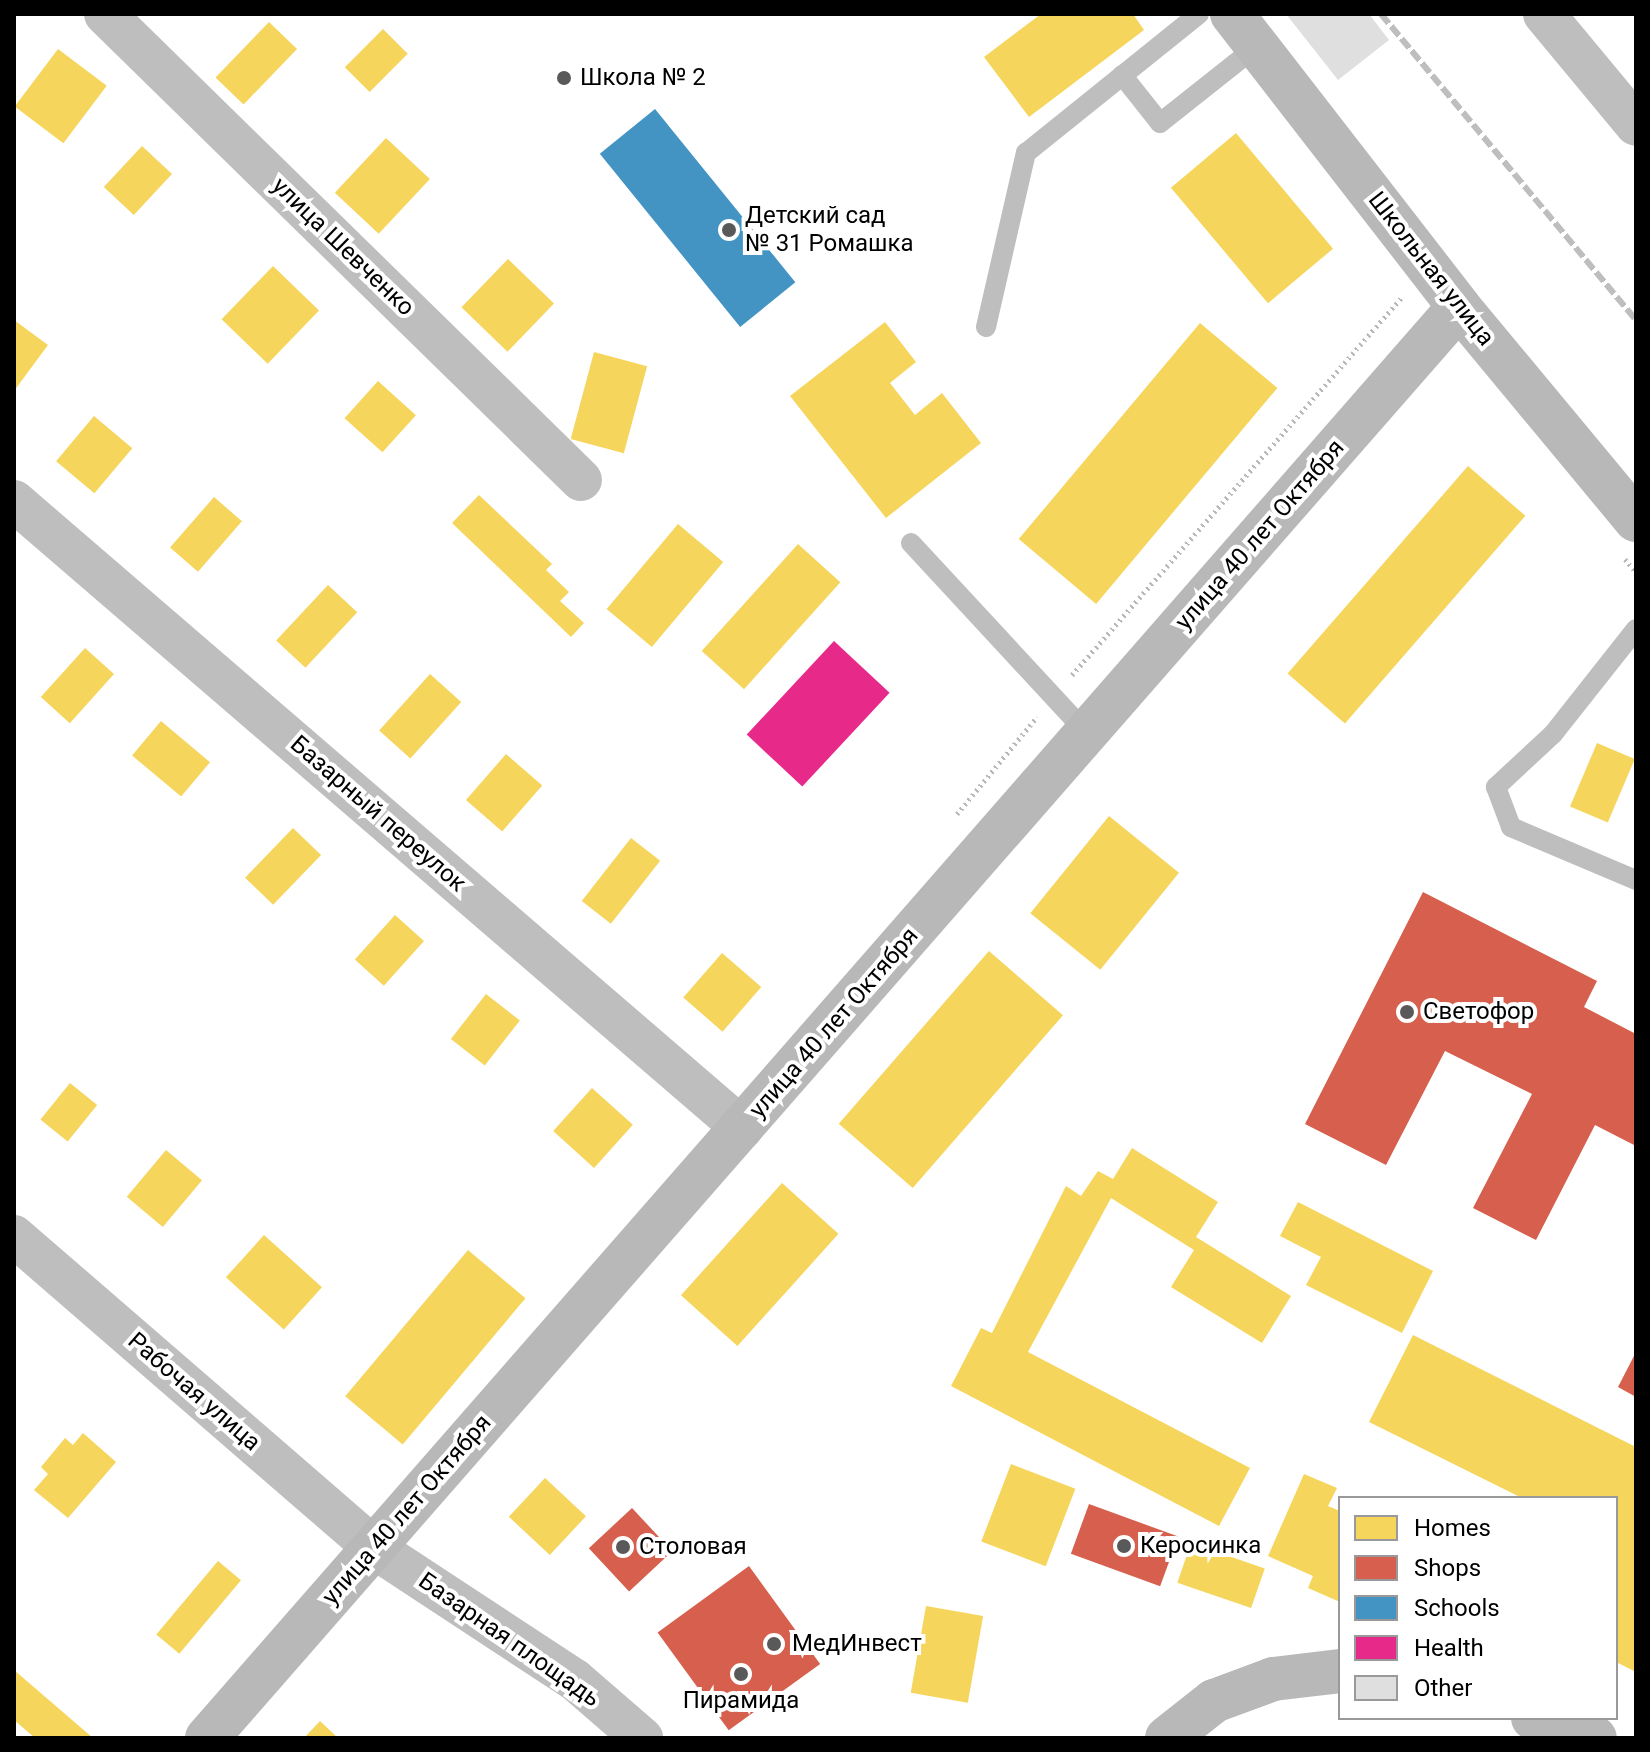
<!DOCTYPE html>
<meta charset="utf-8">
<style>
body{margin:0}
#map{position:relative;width:1650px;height:1752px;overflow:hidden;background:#fff;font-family:Roboto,sans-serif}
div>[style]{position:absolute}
.homes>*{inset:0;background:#f6d55c;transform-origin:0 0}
.shops>*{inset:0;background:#d6604d;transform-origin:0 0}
.schools>*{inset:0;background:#4393c3;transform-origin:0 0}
.health>*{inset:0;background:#e7298a;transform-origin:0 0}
.building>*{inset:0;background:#dfdfdf}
.path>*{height:5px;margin-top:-2.5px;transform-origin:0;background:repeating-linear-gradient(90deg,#b9b9b9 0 2px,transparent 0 6px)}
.lane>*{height:20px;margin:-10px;padding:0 10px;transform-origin:10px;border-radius:10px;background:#bebebe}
.street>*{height:42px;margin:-21px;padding:0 21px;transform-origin:21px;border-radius:21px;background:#bebebe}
.secondary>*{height:44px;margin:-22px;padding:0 22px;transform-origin:22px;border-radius:22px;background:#b8b8b8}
.rail>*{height:6px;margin-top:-3px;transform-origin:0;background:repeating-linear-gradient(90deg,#bebebe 0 12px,transparent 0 16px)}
.dots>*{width:22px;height:22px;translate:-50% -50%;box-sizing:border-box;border:4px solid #fff;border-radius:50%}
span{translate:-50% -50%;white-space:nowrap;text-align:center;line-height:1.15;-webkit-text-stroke:8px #fff;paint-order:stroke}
.poi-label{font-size:24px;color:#000}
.left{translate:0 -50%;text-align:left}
.street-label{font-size:24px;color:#000}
.frame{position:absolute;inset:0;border:16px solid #000;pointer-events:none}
.legend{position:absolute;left:1338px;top:1496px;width:280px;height:224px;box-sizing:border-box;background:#fff;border:2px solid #999;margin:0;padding:10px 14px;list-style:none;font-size:24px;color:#000}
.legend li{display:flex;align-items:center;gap:16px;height:40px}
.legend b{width:40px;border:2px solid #999}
</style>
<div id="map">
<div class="homes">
<i style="clip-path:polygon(1041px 14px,1133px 14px,1144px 30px,1029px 117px,984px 57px)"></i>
<i style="left:269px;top:22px;width:39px;height:77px;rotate:44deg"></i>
<i style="left:383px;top:29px;width:35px;height:54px;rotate:45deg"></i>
<i style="left:58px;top:49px;width:61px;height:72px;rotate:37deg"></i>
<i style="left:1236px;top:133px;width:151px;height:85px;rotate:50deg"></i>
<i style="left:386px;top:138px;width:60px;height:75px;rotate:43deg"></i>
<i style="left:142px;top:146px;width:41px;height:56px;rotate:43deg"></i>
<i style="left:508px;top:259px;width:64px;height:67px;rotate:44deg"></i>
<i style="left:273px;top:266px;width:64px;height:74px;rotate:44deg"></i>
<i style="clip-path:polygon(14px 320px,48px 345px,14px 391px)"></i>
<i style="clip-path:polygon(885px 322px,916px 362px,890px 383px,915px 415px,942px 393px,981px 443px,886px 518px,790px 396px)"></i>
<i style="left:1200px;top:323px;width:101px;height:282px;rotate:40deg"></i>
<i style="left:594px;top:352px;width:55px;height:90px;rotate:15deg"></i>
<i style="left:378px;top:381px;width:51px;height:50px;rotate:42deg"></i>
<i style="left:94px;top:416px;width:50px;height:59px;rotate:40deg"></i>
<i style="left:1468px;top:466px;width:76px;height:275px;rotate:41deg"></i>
<i style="clip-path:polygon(479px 495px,552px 564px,546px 570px,569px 592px,560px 601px,584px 623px,571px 637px,452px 523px)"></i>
<i style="left:214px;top:497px;width:37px;height:67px;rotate:41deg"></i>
<i style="left:678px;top:524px;width:59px;height:111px;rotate:40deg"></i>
<i style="left:798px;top:544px;width:57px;height:144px;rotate:42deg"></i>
<i style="left:328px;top:585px;width:40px;height:76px;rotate:43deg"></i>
<i style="left:85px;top:648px;width:39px;height:66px;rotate:42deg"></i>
<i style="left:430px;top:674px;width:42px;height:76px;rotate:42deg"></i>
<i style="left:161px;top:721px;width:64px;height:45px;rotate:40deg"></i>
<i style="left:1597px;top:743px;width:41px;height:69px;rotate:23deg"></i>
<i style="left:506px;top:754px;width:48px;height:61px;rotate:41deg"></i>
<i style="left:1109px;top:816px;width:90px;height:125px;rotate:39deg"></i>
<i style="left:293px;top:828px;width:39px;height:69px;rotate:44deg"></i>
<i style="left:631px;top:838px;width:37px;height:80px;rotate:38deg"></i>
<i style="left:395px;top:915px;width:39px;height:60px;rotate:42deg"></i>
<i style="left:989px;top:951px;width:98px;height:229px;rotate:41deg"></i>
<i style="left:722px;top:953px;width:52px;height:59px;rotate:41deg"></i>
<i style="left:486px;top:994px;width:43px;height:57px;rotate:38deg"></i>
<i style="left:70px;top:1083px;width:35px;height:47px;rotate:39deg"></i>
<i style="left:592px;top:1088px;width:55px;height:58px;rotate:42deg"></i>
<i style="clip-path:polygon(1132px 1148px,1218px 1202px,1196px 1237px,1291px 1296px,1262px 1343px,1171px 1287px,1194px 1250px,1111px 1198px,1028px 1352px,1250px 1468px,1219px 1526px,951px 1386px,981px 1328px,992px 1333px,1066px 1186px,1081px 1196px,1098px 1171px,1113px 1179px)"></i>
<i style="left:166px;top:1150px;width:47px;height:61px;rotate:40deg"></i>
<i style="left:782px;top:1183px;width:76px;height:151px;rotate:42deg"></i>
<i style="clip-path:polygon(1298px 1202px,1433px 1271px,1402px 1333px,1306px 1285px,1321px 1257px,1280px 1236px)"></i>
<i style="left:264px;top:1235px;width:78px;height:57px;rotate:42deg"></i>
<i style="left:468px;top:1250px;width:75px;height:191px;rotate:40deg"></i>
<i style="clip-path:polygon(1413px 1335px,1636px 1447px,1636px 1672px,1616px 1662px,1616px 1498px,1522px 1498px,1369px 1422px)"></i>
<i style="clip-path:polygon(83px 1433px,116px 1462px,68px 1518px,34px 1490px,48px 1474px,41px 1467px,65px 1438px,73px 1445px)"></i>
<i style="left:1011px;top:1464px;width:69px;height:83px;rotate:21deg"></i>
<i style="clip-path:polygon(1304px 1474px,1337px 1488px,1328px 1506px,1340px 1511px,1340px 1602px,1308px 1588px,1313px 1576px,1268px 1556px)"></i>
<i style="left:545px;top:1478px;width:56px;height:53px;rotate:43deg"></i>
<i style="left:1191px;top:1543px;width:78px;height:42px;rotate:19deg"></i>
<i style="left:218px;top:1561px;width:30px;height:96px;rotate:40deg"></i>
<i style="left:926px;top:1606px;width:58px;height:88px;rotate:10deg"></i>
<i style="clip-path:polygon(14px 1670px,93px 1738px,35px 1738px,14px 1720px)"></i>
<i style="clip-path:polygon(320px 1721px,338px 1738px,304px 1738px)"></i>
</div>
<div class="shops">
<i style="clip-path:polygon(1423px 892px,1597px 981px,1584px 1007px,1636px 1034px,1636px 1146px,1595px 1125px,1536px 1240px,1473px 1208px,1532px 1094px,1445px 1051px,1386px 1165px,1305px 1124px)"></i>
<i style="clip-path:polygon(1636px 1352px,1636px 1397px,1618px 1387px)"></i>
<i style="left:1089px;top:1504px;width:95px;height:53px;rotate:20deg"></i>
<i style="left:632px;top:1508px;width:59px;height:59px;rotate:47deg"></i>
<i style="left:749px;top:1566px;width:121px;height:113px;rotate:54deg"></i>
</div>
<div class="schools">
<i style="left:655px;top:109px;width:223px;height:71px;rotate:51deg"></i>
</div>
<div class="health">
<i style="left:834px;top:641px;width:76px;height:128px;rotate:43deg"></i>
</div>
<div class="building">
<i style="clip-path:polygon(1286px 14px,1369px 14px,1389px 40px,1338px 80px)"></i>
</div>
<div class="path">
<i style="left:1625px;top:559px;width:17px;rotate:50deg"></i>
<i style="left:1072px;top:675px;width:502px;rotate:-48.88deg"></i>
<i style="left:957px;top:814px;width:126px;rotate:-50.5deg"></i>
</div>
<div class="lane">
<i style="left:1122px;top:75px;width:61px;rotate:51.6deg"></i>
<i style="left:1160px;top:123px;width:124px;rotate:-38.4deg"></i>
<i style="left:986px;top:327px;width:179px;rotate:-77.1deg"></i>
<i style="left:1026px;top:153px;width:222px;rotate:-38.8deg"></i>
<i style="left:911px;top:543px;width:259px;rotate:47.2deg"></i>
<i style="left:1636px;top:629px;width:134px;rotate:128.3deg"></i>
<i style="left:1553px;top:734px;width:78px;rotate:137.1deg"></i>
<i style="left:1496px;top:787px;width:43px;rotate:69.4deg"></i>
<i style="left:1511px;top:827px;width:136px;rotate:23deg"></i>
</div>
<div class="street">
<i style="left:105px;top:14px;width:666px;rotate:44.39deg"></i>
<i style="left:1544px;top:14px;width:144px;rotate:50.3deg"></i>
<i style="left:14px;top:501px;width:961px;rotate:40.74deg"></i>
<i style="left:14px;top:1236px;width:476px;rotate:40.9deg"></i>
<i style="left:374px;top:1548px;width:240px;rotate:33.3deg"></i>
<i style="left:575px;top:1680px;width:89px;rotate:40.9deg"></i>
</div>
<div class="secondary">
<i style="left:1232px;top:14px;width:371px;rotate:52.2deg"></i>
<i style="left:1459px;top:307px;width:277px;rotate:50.3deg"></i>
<i style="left:1533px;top:1718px;width:65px;rotate:17.9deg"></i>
<i style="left:207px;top:1738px;width:1901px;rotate:-48.82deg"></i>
<i style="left:1167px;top:1738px;width:60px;rotate:-38.2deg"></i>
<i style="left:1214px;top:1701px;width:63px;rotate:-20.4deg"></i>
<i style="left:1273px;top:1679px;width:67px;rotate:-6.8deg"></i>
</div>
<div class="rail">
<i style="left:1381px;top:14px;width:398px;rotate:50.2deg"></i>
</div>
<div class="dots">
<i style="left:564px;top:78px;background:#595959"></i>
<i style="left:729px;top:230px;background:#595959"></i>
<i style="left:1407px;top:1012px;background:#595959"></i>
<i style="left:1124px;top:1546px;background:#595959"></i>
<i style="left:623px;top:1547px;background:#595959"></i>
<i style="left:774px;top:1644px;background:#595959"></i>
<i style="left:741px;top:1674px;background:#595959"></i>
</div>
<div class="poi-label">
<span class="left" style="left:580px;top:78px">Школа № 2</span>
<span class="left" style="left:745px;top:230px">Детский сад<br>№ 31 Ромашка</span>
<span class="left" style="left:1423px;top:1012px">Светофор</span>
<span class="left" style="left:1140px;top:1546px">Керосинка</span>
<span class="left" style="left:639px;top:1547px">Столовая</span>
<span class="left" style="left:792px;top:1644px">МедИнвест</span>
<span style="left:741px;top:1701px">Пирамида</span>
</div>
<div class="street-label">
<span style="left:343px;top:247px;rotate:44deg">улица Шевченко</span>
<span style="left:1431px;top:269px;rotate:52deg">Школьная улица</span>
<span style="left:1260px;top:535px;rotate:-49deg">улица 40 лет Октября</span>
<span style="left:378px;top:814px;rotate:41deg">Базарный переулок</span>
<span style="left:834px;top:1023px;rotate:-49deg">улица 40 лет Октября</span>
<span style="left:194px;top:1392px;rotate:41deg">Рабочая улица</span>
<span style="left:407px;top:1510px;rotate:-49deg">улица 40 лет Октября</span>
<span style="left:509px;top:1640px;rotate:35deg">Базарная площадь</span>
</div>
<div class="frame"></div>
<ul class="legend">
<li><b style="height:22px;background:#f6d55c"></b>Homes</li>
<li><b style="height:22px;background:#d6604d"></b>Shops</li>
<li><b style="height:22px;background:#4393c3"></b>Schools</li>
<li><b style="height:22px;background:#e7298a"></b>Health</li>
<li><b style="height:22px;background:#dfdfdf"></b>Other</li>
</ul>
</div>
